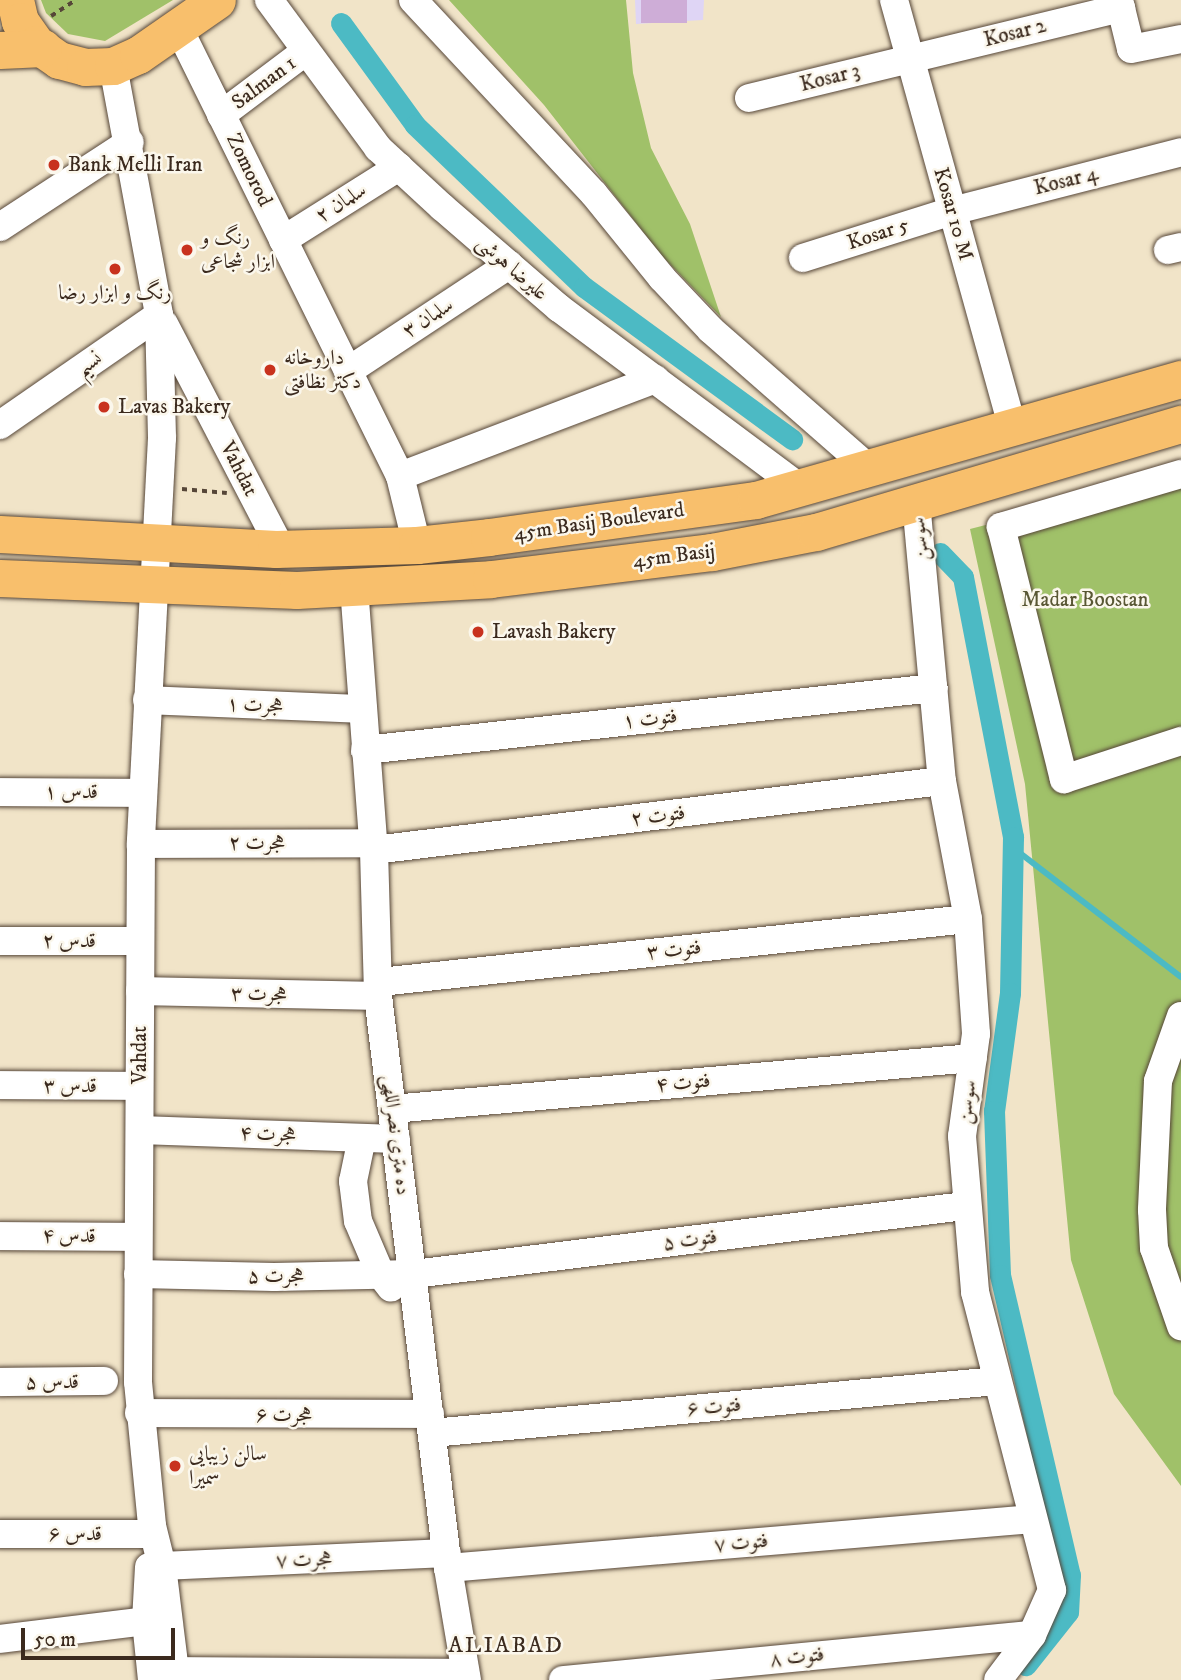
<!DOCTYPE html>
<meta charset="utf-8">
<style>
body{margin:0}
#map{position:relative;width:1181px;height:1680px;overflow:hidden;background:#f1e4c8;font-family:"IM FELL DW Pica",Amiri,serif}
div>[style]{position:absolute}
.built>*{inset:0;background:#dfd5f5}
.green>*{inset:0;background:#a0c169}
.stream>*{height:6px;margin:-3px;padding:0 3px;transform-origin:3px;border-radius:3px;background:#4cbac4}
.canal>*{height:21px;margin:-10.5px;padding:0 10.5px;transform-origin:10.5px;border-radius:10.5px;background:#4cbac4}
.building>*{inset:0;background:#ceadd7;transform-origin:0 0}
.path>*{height:3.5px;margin-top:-1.75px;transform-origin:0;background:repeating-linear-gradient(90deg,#564638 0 5px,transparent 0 10px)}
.roads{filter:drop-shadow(0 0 2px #564638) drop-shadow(0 0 2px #564638)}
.minor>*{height:28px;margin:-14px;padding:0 14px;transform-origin:14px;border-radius:14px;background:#fff}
.major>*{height:37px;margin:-18.5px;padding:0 18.5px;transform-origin:18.5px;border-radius:18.5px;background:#f8bf6c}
.dots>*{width:19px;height:19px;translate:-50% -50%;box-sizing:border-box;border:4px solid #fbf7ec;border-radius:50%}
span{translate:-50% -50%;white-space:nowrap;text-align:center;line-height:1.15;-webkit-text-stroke:5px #fbf7ec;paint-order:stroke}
.street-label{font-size:21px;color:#3b2a1e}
.poi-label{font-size:21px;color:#3b2a1e}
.left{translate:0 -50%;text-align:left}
.park-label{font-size:21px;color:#595734}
.neighbourhood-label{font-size:23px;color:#3b2a1e;letter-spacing:2px}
.scale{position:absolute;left:21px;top:1628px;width:154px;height:32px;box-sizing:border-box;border:4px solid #3b2a1e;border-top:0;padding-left:9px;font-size:21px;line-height:24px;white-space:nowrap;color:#3b2a1e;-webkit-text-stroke:5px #fbf7ec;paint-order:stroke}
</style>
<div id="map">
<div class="built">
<i style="clip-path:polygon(635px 0,704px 0,703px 20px,636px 24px)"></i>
</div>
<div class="green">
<i style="clip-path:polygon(41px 0,173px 0,105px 41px,68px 34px,46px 13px)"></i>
<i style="clip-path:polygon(449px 0,626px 0,633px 73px,651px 148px,690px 224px,721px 317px,662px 256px,544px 105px)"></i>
<i style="clip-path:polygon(1181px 475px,1181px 1486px,1114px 1394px,1071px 1260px,1025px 784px,970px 529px)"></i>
</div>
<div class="stream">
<i style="left:1012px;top:847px;width:213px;rotate:37.6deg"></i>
</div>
<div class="canal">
<i style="left:341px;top:23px;width:126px;rotate:54deg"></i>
<i style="left:415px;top:125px;width:234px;rotate:43.8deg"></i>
<i style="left:584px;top:287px;width:258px;rotate:36.2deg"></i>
<i style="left:940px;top:553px;width:33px;rotate:46deg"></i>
<i style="left:963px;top:577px;width:265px;rotate:79.1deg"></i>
<i style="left:1013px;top:837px;width:156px;rotate:91.1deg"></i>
<i style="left:1010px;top:993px;width:119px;rotate:97.7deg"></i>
<i style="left:994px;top:1111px;width:164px;rotate:87.9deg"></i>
<i style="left:1000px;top:1275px;width:308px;rotate:76.9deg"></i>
<i style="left:1070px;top:1575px;width:37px;rotate:93deg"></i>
<i style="left:1068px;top:1612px;width:68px;rotate:128.4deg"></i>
</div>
<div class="building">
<i style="left:641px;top:0;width:46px;height:23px"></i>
</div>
<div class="path">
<i style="left:51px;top:16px;width:30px;rotate:-33deg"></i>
<i style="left:182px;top:489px;width:45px;rotate:5.1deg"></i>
</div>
<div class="roads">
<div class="minor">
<i style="left:269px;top:0;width:184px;rotate:53.6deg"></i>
<i style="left:378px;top:148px;width:87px;rotate:42.7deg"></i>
<i style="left:442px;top:207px;width:155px;rotate:40.8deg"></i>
<i style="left:559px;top:308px;width:303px;rotate:36.7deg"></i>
<i style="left:413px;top:0;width:265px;rotate:47deg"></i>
<i style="left:594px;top:194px;width:108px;rotate:51deg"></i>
<i style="left:662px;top:278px;width:71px;rotate:46.7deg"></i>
<i style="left:711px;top:330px;width:211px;rotate:41.2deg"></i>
<i style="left:894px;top:0;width:444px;rotate:74.5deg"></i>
<i style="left:1119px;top:0;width:50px;rotate:76.2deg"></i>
<i style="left:1131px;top:49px;width:51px;rotate:-11.3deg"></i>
<i style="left:178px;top:27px;width:501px;rotate:63.69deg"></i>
<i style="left:400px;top:476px;width:71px;rotate:76.2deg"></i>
<i style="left:113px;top:66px;width:253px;rotate:79.5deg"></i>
<i style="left:159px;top:315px;width:123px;rotate:88.6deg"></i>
<i style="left:162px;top:438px;width:407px;rotate:93deg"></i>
<i style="left:141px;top:844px;width:538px;rotate:90.32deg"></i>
<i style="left:138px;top:1382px;width:145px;rotate:84.4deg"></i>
<i style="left:152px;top:1526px;width:41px;rotate:76deg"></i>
<i style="left:162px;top:1566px;width:115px;rotate:83deg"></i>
<i style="left:749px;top:98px;width:383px;rotate:-13.6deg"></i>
<i style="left:221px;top:115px;width:106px;rotate:-37deg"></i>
<i style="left:0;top:227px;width:155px;rotate:-33.2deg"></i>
<i style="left:283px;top:240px;width:137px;rotate:-32.2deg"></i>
<i style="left:1168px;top:250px;width:13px;rotate:-13deg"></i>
<i style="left:803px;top:258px;width:156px;rotate:-17.5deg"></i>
<i style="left:952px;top:211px;width:236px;rotate:-14.4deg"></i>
<i style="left:164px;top:324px;width:254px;rotate:62.5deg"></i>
<i style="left:348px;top:371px;width:193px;rotate:-33.4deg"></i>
<i style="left:0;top:425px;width:193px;rotate:-34.7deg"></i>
<i style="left:1181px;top:474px;width:188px;rotate:163.6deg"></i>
<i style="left:1001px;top:527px;width:260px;rotate:76deg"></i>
<i style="left:1064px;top:779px;width:123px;rotate:-18deg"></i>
<i style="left:400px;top:476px;width:273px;rotate:-20.8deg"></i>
<i style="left:916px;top:502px;width:280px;rotate:84.7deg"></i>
<i style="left:942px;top:781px;width:140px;rotate:79.3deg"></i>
<i style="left:968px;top:919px;width:115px;rotate:86deg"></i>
<i style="left:976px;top:1034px;width:103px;rotate:97.8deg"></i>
<i style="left:962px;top:1136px;width:157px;rotate:85.2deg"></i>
<i style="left:975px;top:1292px;width:308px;rotate:75.5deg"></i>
<i style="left:1052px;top:1590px;width:49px;rotate:114deg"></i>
<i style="left:1032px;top:1635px;width:56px;rotate:127.1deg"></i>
<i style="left:354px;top:587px;width:264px;rotate:85.7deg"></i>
<i style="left:374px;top:850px;width:146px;rotate:88.4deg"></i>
<i style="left:378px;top:996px;width:576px;rotate:83.02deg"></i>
<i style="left:448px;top:1568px;width:114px;rotate:80.4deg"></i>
<i style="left:147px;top:700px;width:216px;rotate:2.4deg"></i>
<i style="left:365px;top:750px;width:572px;rotate:-6.22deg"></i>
<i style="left:0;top:792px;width:142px;rotate:0.4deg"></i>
<i style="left:141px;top:844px;width:232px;rotate:-0.2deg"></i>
<i style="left:374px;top:850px;width:572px;rotate:-6.93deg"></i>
<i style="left:0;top:941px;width:139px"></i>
<i style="left:380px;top:982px;width:591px;rotate:-6.12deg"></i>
<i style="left:140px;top:991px;width:238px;rotate:1.2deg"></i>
<i style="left:1181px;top:1016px;width:69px;rotate:109.5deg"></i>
<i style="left:1158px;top:1081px;width:129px;rotate:92.7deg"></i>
<i style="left:1152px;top:1210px;width:38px;rotate:87deg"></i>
<i style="left:1154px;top:1248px;width:83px;rotate:70.9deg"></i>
<i style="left:0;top:1085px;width:139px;rotate:0.4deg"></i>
<i style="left:392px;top:1109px;width:583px;rotate:-5.02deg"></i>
<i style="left:140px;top:1130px;width:256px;rotate:2deg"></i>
<i style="left:362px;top:1138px;width:44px;rotate:101.8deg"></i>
<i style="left:353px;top:1181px;width:40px;rotate:82.9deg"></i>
<i style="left:358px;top:1221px;width:59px;rotate:66.9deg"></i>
<i style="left:381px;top:1275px;width:16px;rotate:52deg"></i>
<i style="left:0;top:1236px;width:138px;rotate:0.4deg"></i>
<i style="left:138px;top:1274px;width:136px;rotate:1.3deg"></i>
<i style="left:274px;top:1277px;width:140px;rotate:-1.2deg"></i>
<i style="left:414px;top:1274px;width:555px;rotate:-7.04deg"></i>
<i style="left:0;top:1382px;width:104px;rotate:-0.6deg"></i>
<i style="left:139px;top:1413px;width:291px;rotate:0.2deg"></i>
<i style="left:432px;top:1433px;width:567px;rotate:-5.26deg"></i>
<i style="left:0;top:1534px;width:151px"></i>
<i style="left:162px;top:1566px;width:285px;rotate:-2.6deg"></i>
<i style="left:149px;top:1567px;width:54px;rotate:93.2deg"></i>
<i style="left:146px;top:1621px;width:59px;rotate:84.2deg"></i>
<i style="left:448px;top:1568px;width:587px;rotate:-4.79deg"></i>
<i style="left:0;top:1639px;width:147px;rotate:-7deg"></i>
<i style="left:175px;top:1671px;width:290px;rotate:0.4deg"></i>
<i style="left:563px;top:1680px;width:471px;rotate:-5.5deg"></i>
</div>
<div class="major">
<i style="left:15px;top:0;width:22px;rotate:77deg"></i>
<i style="left:20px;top:21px;width:28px;rotate:55deg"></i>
<i style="left:36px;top:44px;width:28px;rotate:35deg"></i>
<i style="left:59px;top:60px;width:27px;rotate:15deg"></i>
<i style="left:85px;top:67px;width:28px;rotate:-2deg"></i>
<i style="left:113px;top:66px;width:27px;rotate:-24deg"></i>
<i style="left:138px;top:55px;width:96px;rotate:-34.8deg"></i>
<i style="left:0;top:50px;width:43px;rotate:-2.7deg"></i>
<i style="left:0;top:534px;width:276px;rotate:3.1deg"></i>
<i style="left:276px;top:549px;width:141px;rotate:-1.6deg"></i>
<i style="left:417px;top:545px;width:72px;rotate:-6.3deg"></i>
<i style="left:489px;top:537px;width:270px;rotate:-7.9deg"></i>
<i style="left:756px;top:500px;width:442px;rotate:-15.9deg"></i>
<i style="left:0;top:578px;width:297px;rotate:2.3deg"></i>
<i style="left:297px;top:590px;width:194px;rotate:-3.2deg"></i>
<i style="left:491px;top:579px;width:223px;rotate:-7deg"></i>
<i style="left:712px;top:552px;width:106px;rotate:-10.9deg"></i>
<i style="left:816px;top:532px;width:381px;rotate:-16.5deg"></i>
</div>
</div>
<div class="dots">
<i style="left:54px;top:165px;background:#c8321e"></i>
<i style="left:187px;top:250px;background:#c8321e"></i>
<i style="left:115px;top:269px;background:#c8321e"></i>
<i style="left:270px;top:370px;background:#c8321e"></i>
<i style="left:104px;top:407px;background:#c8321e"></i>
<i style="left:478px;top:632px;background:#c8321e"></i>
<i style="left:175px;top:1466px;background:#c8321e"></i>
</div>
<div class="street-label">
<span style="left:1015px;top:33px;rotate:-14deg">Kosar 2</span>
<span style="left:830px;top:78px;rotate:-14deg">Kosar 3</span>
<span style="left:264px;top:83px;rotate:-37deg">Salman 1</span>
<span style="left:249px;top:170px;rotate:64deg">Zomorod</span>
<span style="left:1066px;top:181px;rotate:-14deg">Kosar 4</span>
<span style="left:341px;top:203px;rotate:-32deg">سلمان ۲</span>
<span style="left:953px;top:214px;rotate:74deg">Kosar 10 M</span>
<span style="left:878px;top:234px;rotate:-18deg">Kosar 5</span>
<span style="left:512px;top:268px;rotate:41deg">علیرضا هوشی</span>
<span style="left:428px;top:318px;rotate:-33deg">سلمان ۳</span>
<span style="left:89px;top:364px;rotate:-35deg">نسیم</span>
<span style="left:239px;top:469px;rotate:63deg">Vahdat</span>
<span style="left:599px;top:522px;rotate:-8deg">45m Basij Boulevard</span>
<span style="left:920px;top:539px;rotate:-95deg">سوسن</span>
<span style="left:674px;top:556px;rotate:-7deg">45m Basij</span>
<span style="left:255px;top:705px;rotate:2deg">هجرت ۱</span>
<span style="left:650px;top:719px;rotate:-6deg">فتوت ۱</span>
<span style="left:71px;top:792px">قدس ۱</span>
<span style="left:658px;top:816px;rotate:-7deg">فتوت ۲</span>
<span style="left:257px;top:843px">هجرت ۲</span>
<span style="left:69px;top:941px">قدس ۲</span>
<span style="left:674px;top:950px;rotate:-6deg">فتوت ۳</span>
<span style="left:259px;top:994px;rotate:1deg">هجرت ۳</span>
<span style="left:140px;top:1055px;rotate:-90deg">Vahdat</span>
<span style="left:683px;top:1083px;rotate:-5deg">فتوت ۴</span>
<span style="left:70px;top:1086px">قدس ۳</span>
<span style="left:967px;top:1102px;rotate:-82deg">سوسن</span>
<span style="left:268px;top:1134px;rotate:2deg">هجرت ۴</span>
<span style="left:396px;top:1135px;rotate:83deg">ده متری نصراللهی</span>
<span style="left:69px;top:1236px;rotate:1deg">قدس ۴</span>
<span style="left:690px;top:1240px;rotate:-7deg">فتوت ۵</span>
<span style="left:276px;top:1276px">هجرت ۵</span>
<span style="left:52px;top:1382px">قدس ۵</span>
<span style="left:714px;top:1407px;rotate:-5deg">فتوت ۶</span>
<span style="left:284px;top:1415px">هجرت ۶</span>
<span style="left:75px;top:1534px">قدس ۶</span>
<span style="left:741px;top:1543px;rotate:-5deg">فتوت ۷</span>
<span style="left:304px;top:1560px;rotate:-2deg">هجرت ۷</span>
<span style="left:797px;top:1657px;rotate:-6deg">فتوت ۸</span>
</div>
<div class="poi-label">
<span class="left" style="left:68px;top:165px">Bank Melli Iran</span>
<span class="left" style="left:201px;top:250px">رنگ و<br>ابزار شجاعی</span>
<span style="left:115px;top:293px">رنگ و ابزار رضا</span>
<span class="left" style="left:284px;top:370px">داروخانه<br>دکتر نظافتی</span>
<span class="left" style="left:118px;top:407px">Lavas Bakery</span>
<span class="left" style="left:492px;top:632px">Lavash Bakery</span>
<span class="left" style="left:189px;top:1466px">سالن زیبایی<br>سمیرا</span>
</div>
<div class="park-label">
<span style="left:1085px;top:600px">Madar Boostan</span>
</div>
<div class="neighbourhood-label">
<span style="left:506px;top:1646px">ALIABAD</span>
</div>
<div class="scale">50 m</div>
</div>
